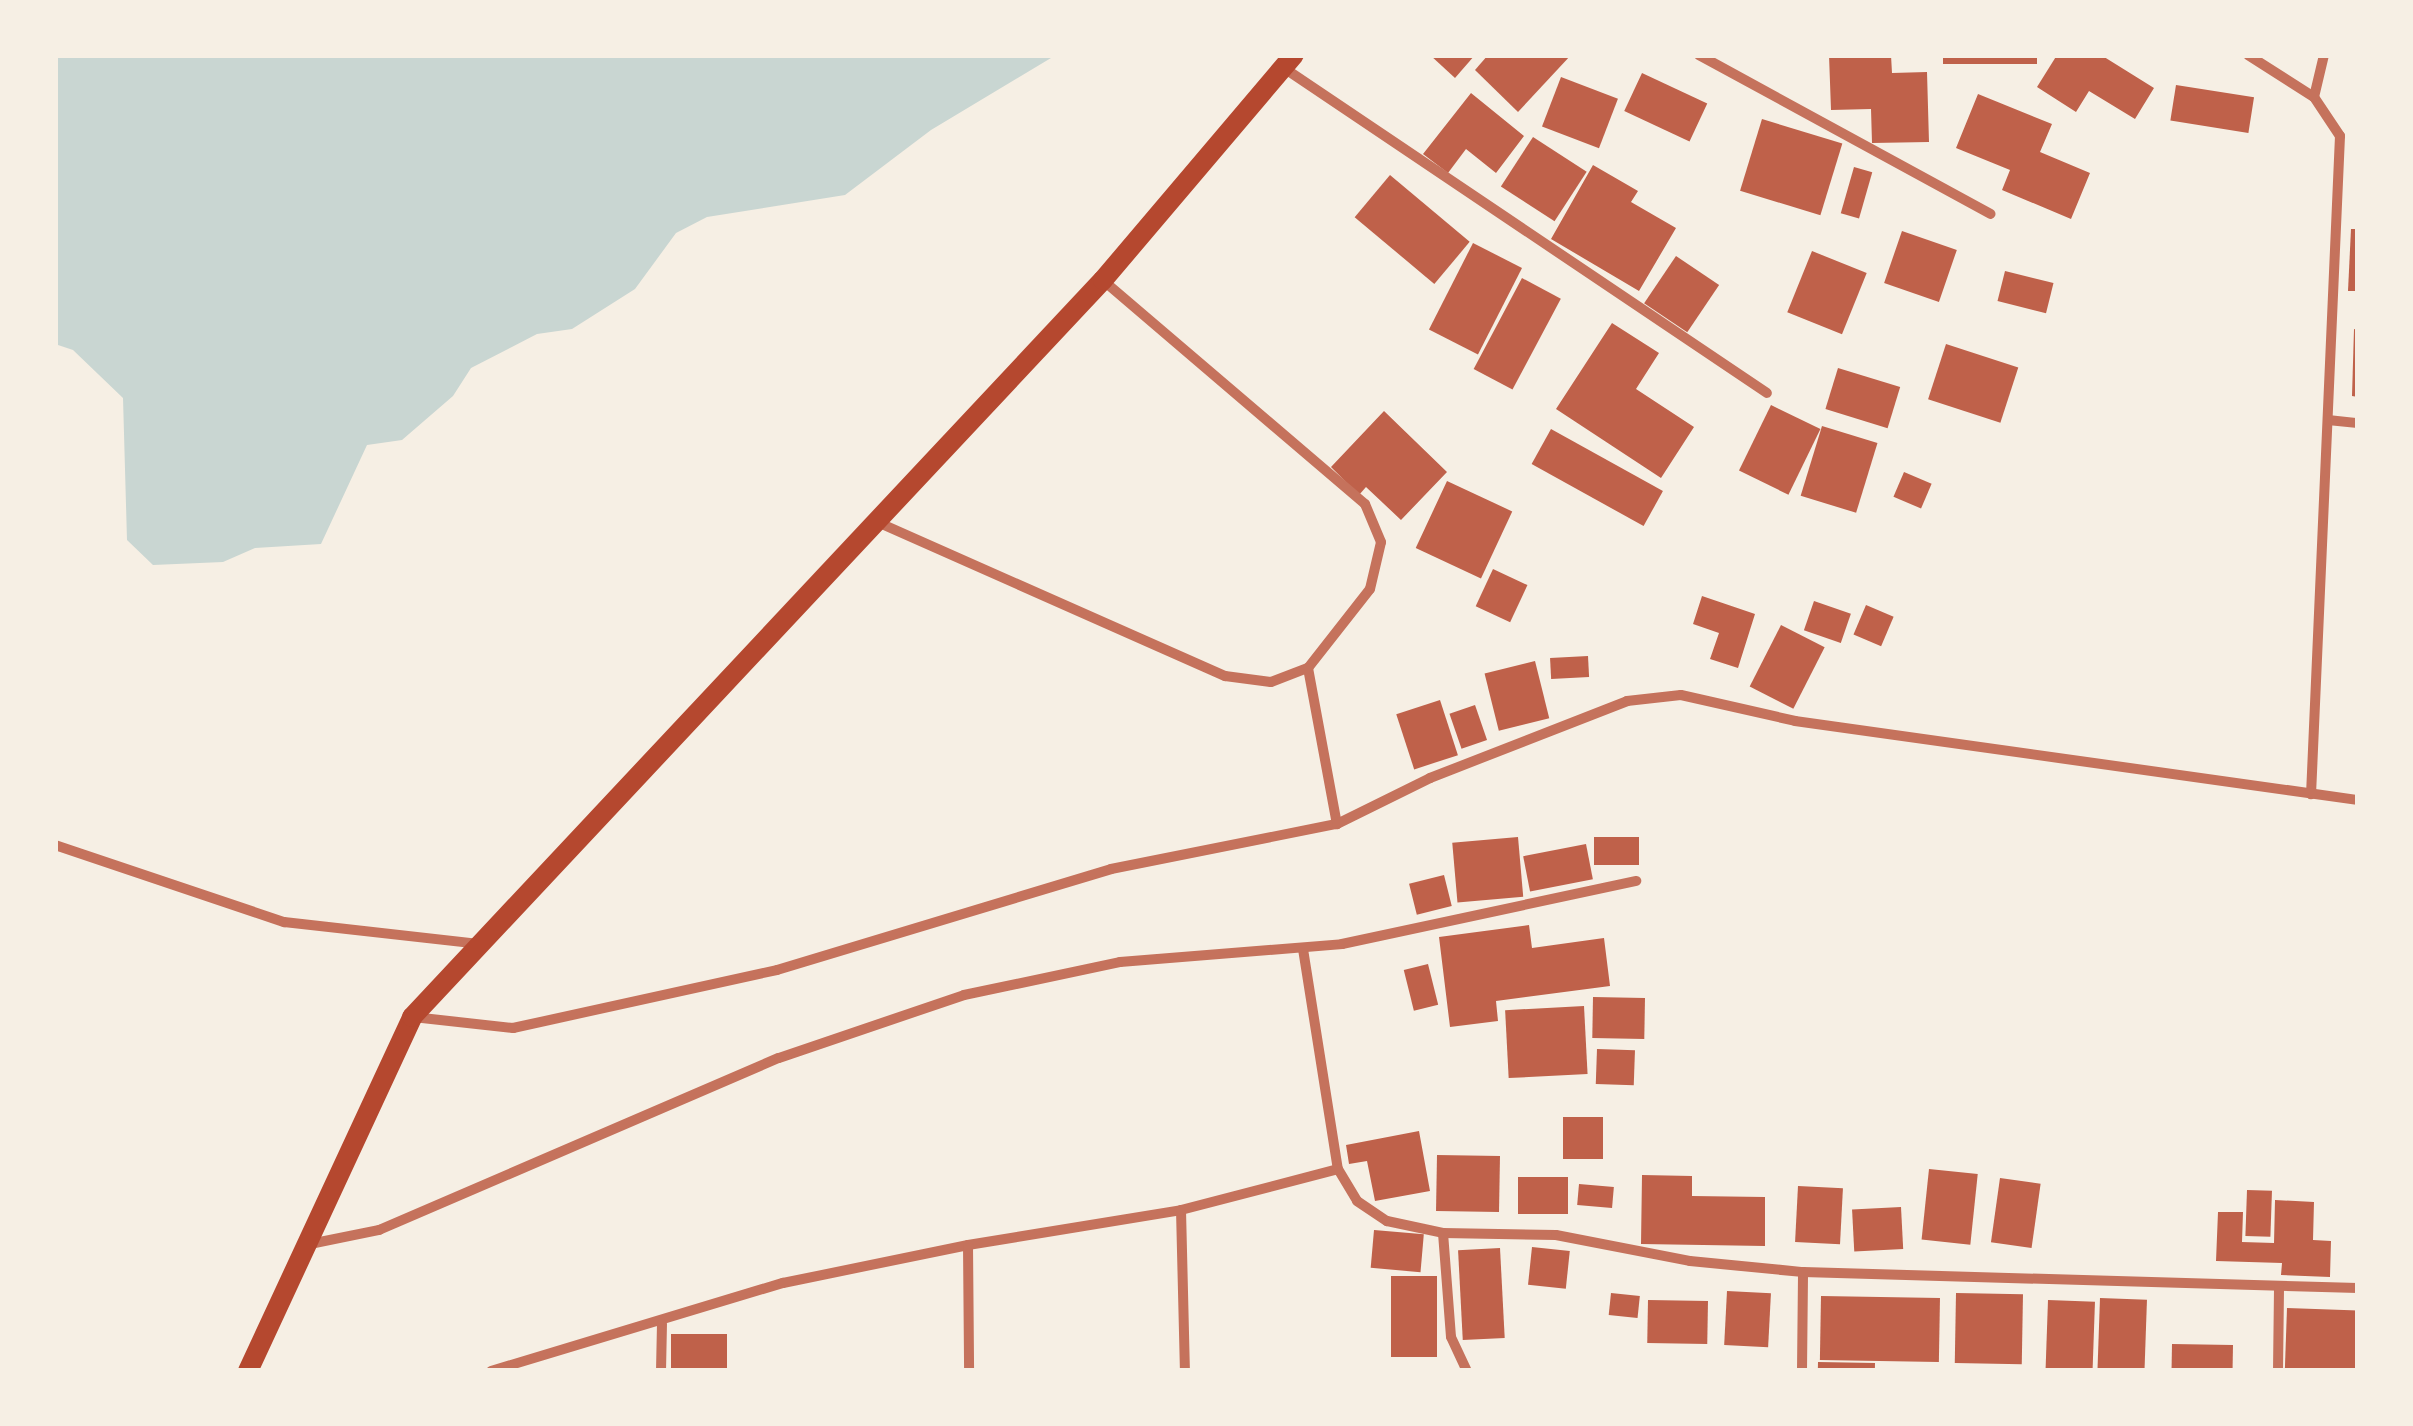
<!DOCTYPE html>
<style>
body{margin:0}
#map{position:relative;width:2413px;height:1426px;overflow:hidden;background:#f6efe4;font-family:Mulish,sans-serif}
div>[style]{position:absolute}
.water>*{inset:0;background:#c9d6d2}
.building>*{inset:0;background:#bf614a;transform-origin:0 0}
.minor>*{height:10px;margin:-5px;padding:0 5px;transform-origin:5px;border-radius:5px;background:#c5725c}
.secondary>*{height:20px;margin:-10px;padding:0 10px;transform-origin:10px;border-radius:10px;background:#b5482f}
span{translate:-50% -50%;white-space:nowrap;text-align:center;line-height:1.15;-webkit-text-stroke:10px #f6efe4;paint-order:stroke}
.frame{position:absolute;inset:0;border:58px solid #f6efe4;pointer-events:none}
</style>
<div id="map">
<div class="water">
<i style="clip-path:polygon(55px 55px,1056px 55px,931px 130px,845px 195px,707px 217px,676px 233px,635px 289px,572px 329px,537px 334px,471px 368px,453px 396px,402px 440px,367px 445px,321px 544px,255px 548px,223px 562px,153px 565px,127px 540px,123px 398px,73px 350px,55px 344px)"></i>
</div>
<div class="building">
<i style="clip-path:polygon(1430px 55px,1475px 55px,1455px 78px)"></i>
<i style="clip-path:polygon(1488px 55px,1571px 55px,1518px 112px,1475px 70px)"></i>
<i style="clip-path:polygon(1829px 55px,1891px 55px,1892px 73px,1927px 72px,1929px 142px,1872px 143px,1871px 109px,1831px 110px)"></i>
<i style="left:1943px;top:55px;width:94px;height:9px"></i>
<i style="clip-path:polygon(2057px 55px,2101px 55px,2154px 88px,2135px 119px,2089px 91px,2076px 112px,2037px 87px)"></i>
<i style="left:1642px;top:73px;width:72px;height:42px;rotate:25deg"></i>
<i style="left:1561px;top:77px;width:61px;height:53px;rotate:21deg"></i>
<i style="left:2176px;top:85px;width:79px;height:36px;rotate:9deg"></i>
<i style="clip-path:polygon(1471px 93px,1524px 136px,1496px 173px,1466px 149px,1448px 173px,1423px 154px)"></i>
<i style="clip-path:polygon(1978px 94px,2052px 124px,2040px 152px,2090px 173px,2071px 219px,2002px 190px,2010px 170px,1956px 148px)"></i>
<i style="left:1762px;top:119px;width:84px;height:75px;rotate:17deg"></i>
<i style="left:1533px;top:137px;width:64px;height:59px;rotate:33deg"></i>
<i style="clip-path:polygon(1593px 165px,1638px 191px,1631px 202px,1676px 228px,1639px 291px,1551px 239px)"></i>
<i style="left:1854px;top:167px;width:19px;height:48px;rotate:16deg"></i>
<i style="left:1390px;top:175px;width:104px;height:55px;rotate:40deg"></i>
<i style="clip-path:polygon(2351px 229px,2358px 229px,2358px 291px,2348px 291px)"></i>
<i style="left:1902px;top:231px;width:58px;height:55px;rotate:19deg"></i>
<i style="left:1473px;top:243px;width:55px;height:97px;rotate:27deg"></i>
<i style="left:1812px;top:251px;width:59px;height:66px;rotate:22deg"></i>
<i style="left:1676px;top:256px;width:52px;height:57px;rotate:34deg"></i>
<i style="left:2005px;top:271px;width:50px;height:31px;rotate:14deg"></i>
<i style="left:1522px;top:278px;width:44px;height:103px;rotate:28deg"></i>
<i style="clip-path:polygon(1612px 323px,1659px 353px,1636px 389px,1694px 427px,1661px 478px,1556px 409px)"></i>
<i style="clip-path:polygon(2354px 329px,2358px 330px,2358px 397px,2352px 396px)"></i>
<i style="left:1946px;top:344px;width:76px;height:58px;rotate:18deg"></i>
<i style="left:1838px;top:368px;width:65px;height:43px;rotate:17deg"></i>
<i style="left:1771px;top:405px;width:55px;height:73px;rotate:26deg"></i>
<i style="clip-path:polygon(1384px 411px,1447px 472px,1401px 520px,1366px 487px,1359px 495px,1331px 467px)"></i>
<i style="left:1822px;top:426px;width:58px;height:73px;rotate:17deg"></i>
<i style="left:1551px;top:429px;width:128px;height:40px;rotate:29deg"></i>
<i style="left:1904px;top:472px;width:30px;height:27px;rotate:23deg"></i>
<i style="left:1447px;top:481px;width:72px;height:74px;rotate:25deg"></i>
<i style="left:1493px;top:569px;width:38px;height:41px;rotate:25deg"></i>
<i style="clip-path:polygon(1702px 596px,1755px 614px,1738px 668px,1710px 659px,1719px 633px,1693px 624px)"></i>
<i style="left:1814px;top:601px;width:39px;height:31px;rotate:19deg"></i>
<i style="left:1866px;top:605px;width:30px;height:32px;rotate:23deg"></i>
<i style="left:1781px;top:625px;width:49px;height:69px;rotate:27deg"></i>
<i style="left:1588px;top:656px;width:21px;height:38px;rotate:87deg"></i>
<i style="left:1535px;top:661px;width:59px;height:52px;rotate:76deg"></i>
<i style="left:1440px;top:700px;width:58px;height:46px;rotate:72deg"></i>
<i style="left:1475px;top:705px;width:37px;height:27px;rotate:71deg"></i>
<i style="left:1518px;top:837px;width:60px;height:66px;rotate:85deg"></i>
<i style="left:1594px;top:837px;width:45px;height:28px"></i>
<i style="left:1586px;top:844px;width:36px;height:64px;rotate:79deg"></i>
<i style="left:1444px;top:875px;width:32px;height:36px;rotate:76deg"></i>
<i style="clip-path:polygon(1529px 925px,1532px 948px,1604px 938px,1610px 986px,1496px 1001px,1498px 1021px,1450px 1027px,1439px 937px)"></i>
<i style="left:1428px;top:964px;width:42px;height:25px;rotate:76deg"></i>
<i style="left:1593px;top:997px;width:52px;height:41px;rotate:1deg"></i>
<i style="left:1584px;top:1006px;width:68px;height:79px;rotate:87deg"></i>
<i style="left:1597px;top:1049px;width:38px;height:35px;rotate:2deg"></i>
<i style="left:1603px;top:1117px;width:42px;height:40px;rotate:90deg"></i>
<i style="clip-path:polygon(1419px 1131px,1430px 1191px,1375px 1201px,1367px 1161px,1349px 1164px,1346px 1145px)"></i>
<i style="left:1437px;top:1155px;width:63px;height:56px;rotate:1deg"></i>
<i style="left:1929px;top:1169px;width:49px;height:71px;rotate:6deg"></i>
<i style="clip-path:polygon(1642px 1175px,1692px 1176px,1692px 1196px,1765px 1197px,1765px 1246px,1641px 1244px)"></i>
<i style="left:1518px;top:1177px;width:50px;height:37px"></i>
<i style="left:2000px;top:1178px;width:41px;height:65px;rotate:8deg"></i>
<i style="left:1579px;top:1184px;width:35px;height:21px;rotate:5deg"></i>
<i style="left:1798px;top:1186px;width:45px;height:56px;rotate:3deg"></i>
<i style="left:2247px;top:1190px;width:25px;height:46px;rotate:2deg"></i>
<i style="clip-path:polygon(2275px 1200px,2314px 1202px,2313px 1240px,2331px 1241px,2330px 1277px,2281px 1275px,2282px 1263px,2216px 1261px,2218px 1212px,2243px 1212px,2242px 1242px,2274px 1243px)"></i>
<i style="left:1901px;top:1207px;width:42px;height:49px;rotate:87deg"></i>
<i style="left:1374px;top:1230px;width:50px;height:38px;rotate:5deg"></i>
<i style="left:1532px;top:1247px;width:38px;height:38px;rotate:6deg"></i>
<i style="left:1500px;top:1248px;width:90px;height:42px;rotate:87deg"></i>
<i style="left:1391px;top:1276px;width:46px;height:81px"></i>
<i style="left:1727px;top:1291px;width:44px;height:54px;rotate:3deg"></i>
<i style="left:1611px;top:1293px;width:29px;height:22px;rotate:6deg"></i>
<i style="left:1956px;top:1293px;width:67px;height:70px;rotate:1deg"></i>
<i style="left:1821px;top:1296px;width:119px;height:64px;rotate:1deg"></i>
<i style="left:2100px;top:1298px;width:47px;height:73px;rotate:2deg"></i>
<i style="left:1648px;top:1300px;width:60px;height:43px;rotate:1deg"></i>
<i style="left:2048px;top:1300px;width:47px;height:71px;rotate:2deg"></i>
<i style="left:2287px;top:1308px;width:71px;height:63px;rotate:2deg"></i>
<i style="left:671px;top:1334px;width:56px;height:37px"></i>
<i style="left:2172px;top:1344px;width:61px;height:27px;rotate:1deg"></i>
<i style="left:1818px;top:1362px;width:57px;height:9px;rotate:1deg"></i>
</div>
<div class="minor">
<i style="left:1699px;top:55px;width:332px;rotate:28.6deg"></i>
<i style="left:2248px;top:55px;width:78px;rotate:32.5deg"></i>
<i style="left:2314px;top:97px;width:47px;rotate:56.3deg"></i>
<i style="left:2340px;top:136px;width:659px;rotate:92.52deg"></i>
<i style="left:1284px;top:68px;width:582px;rotate:33.94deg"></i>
<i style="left:2314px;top:97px;width:43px;rotate:-76.6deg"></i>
<i style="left:2328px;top:420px;width:30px;rotate:6deg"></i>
<i style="left:875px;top:521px;width:383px;rotate:23.9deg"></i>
<i style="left:1225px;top:676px;width:46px;rotate:7.4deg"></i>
<i style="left:1271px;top:682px;width:40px;rotate:-21deg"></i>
<i style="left:1308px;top:668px;width:100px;rotate:-51.9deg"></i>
<i style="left:1370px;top:589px;width:48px;rotate:-76.8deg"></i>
<i style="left:1381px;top:542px;width:41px;rotate:-112.8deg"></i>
<i style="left:1365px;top:504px;width:345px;rotate:-139.5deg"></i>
<i style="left:1308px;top:668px;width:159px;rotate:79.5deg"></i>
<i style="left:55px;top:845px;width:242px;rotate:18.6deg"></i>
<i style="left:284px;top:922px;width:196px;rotate:6.4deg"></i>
<i style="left:1303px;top:949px;width:223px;rotate:81deg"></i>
<i style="left:1338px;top:1169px;width:37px;rotate:59deg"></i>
<i style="left:1357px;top:1201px;width:36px;rotate:34deg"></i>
<i style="left:1387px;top:1221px;width:57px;rotate:12.1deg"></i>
<i style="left:1443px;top:1233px;width:113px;rotate:1deg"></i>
<i style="left:1556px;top:1235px;width:136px;rotate:11deg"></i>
<i style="left:1690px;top:1261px;width:114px;rotate:5.6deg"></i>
<i style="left:413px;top:1017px;width:101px;rotate:6.3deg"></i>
<i style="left:513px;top:1028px;width:270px;rotate:-12.4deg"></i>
<i style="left:777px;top:970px;width:349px;rotate:-16.8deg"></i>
<i style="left:1111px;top:869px;width:230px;rotate:-11.3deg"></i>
<i style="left:1337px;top:824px;width:104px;rotate:-26.3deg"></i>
<i style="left:1430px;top:778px;width:212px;rotate:-21.3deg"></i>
<i style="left:1627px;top:701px;width:54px;rotate:-6.3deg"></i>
<i style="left:1681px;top:695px;width:117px;rotate:12.8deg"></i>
<i style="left:1795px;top:721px;width:569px;rotate:7.99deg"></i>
<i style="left:1181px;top:1210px;width:161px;rotate:88.6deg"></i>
<i style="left:1443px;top:1233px;width:104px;rotate:85.6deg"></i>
<i style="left:1451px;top:1337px;width:38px;rotate:65deg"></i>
<i style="left:305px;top:1245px;width:76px;rotate:-11.5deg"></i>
<i style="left:379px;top:1230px;width:435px;rotate:-23.3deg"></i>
<i style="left:779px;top:1058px;width:195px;rotate:-18.8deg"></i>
<i style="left:964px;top:995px;width:159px;rotate:-11.9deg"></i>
<i style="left:1120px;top:962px;width:223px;rotate:-4.6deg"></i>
<i style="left:1342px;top:944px;width:301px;rotate:-12.1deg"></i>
<i style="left:968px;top:1245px;width:216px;rotate:-9.3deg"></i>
<i style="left:1181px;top:1210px;width:162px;rotate:-14.6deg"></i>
<i style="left:491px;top:1371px;width:305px;rotate:-16.8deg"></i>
<i style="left:783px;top:1283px;width:189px;rotate:-11.6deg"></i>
<i style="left:968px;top:1245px;width:126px;rotate:89.5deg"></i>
<i style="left:661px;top:1371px;width:47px;rotate:-88.8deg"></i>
<i style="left:1802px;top:1371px;width:99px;rotate:-89.4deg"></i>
<i style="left:1803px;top:1272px;width:555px;rotate:1.65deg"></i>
<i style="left:2278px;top:1371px;width:84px;rotate:-89.3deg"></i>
</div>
<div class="secondary">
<i style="left:248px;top:1371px;width:390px;rotate:-65.1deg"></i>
<i style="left:412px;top:1017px;width:1010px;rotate:-46.85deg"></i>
<i style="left:1103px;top:280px;width:295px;rotate:-49.7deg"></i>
</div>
<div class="frame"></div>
</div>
